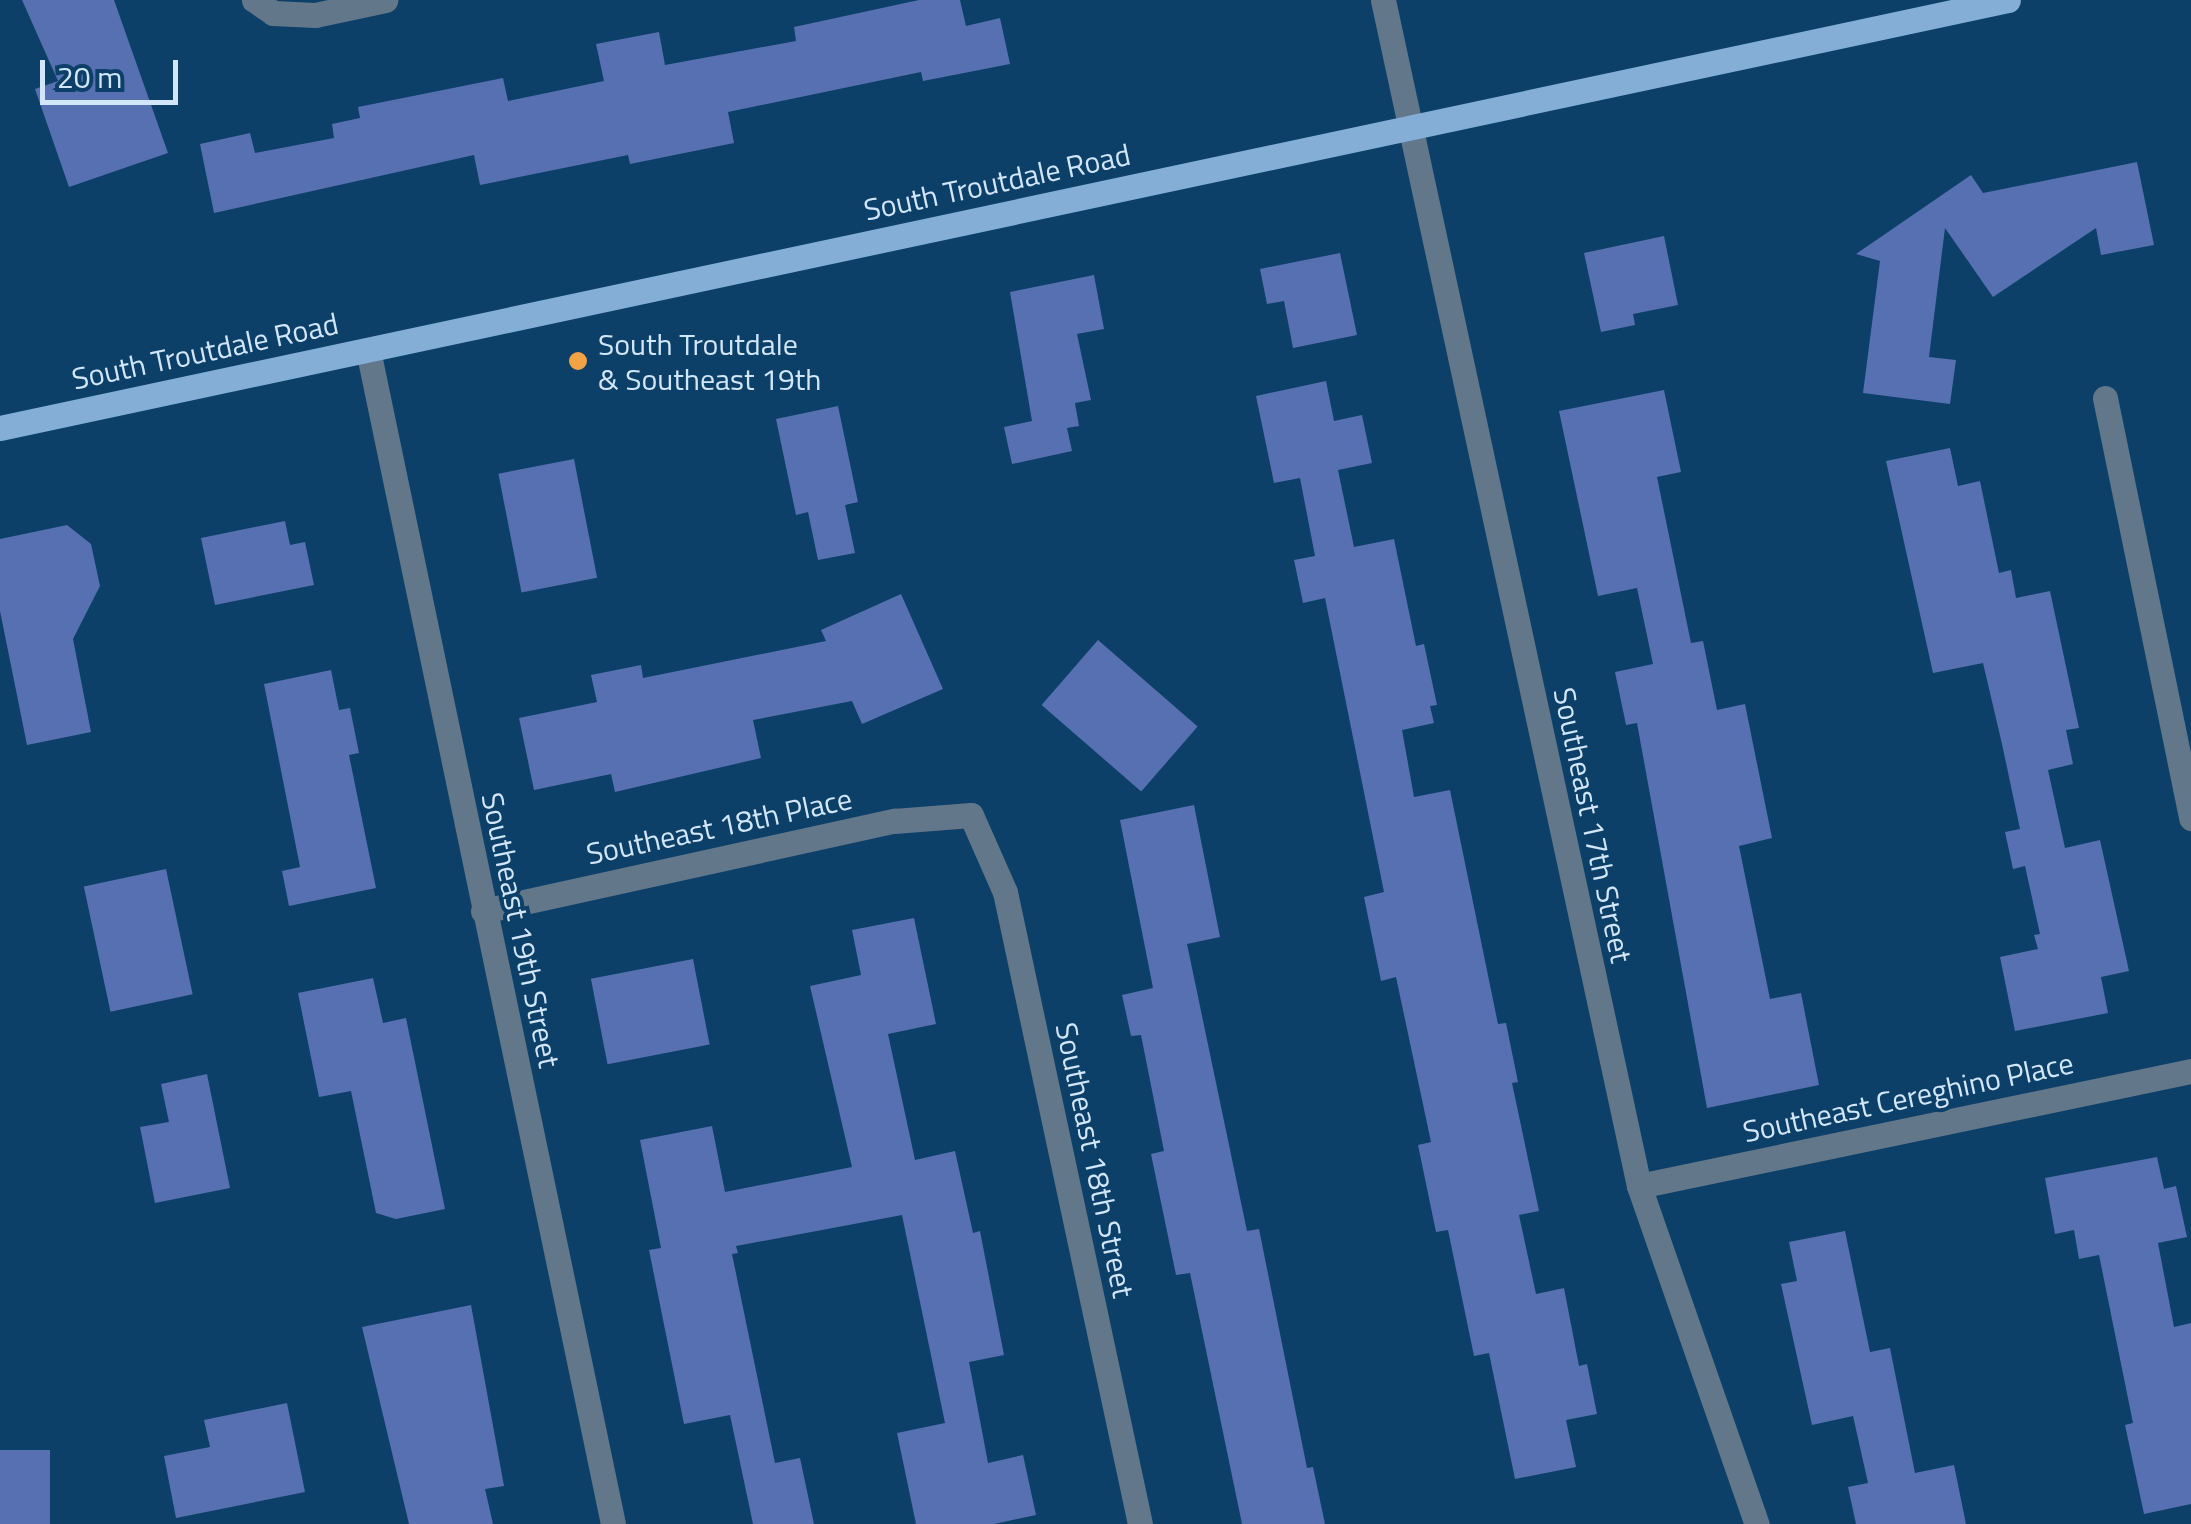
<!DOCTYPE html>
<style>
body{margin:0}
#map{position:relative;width:2191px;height:1524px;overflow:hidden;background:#0c4068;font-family:"Titillium Web",sans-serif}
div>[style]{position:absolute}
.building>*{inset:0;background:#5770b1;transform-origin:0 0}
.minor>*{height:25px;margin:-12.5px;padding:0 12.5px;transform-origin:12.5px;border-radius:12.5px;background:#62778a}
.major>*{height:25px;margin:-12.5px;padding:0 12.5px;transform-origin:12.5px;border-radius:12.5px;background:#84aed6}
.dots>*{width:28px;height:28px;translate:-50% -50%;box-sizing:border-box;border:5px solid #0c4068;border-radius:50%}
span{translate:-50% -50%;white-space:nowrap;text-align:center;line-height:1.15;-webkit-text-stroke:8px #0c4068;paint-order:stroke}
.street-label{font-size:30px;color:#d2e6fa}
.poi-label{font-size:30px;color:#d2e6fa}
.left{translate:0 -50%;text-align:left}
.scale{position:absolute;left:40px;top:60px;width:138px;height:45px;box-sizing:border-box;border:5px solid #d2e6fa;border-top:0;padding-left:12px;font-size:30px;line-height:35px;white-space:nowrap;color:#d2e6fa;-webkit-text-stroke:8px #0c4068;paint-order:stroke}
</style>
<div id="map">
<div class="building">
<i style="clip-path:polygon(22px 0,114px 0,168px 153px,69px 187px,35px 89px,58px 81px)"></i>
<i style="clip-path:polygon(919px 0,960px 0,966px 26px,1000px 18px,1010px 64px,923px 81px,921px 72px,728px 112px,734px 143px,630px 164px,628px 155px,480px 185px,474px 155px,214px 213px,200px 144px,250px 133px,255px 153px,334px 138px,332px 124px,360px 118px,358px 107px,503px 78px,508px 101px,604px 81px,596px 44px,659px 32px,665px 65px,796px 41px,794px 27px)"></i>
<i style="clip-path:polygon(2137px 162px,2154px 245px,2101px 255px,2096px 228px,1993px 297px,1945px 228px,1929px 357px,1956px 360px,1950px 404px,1863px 393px,1880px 261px,1856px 254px,1971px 175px,1983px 193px)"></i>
<i style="clip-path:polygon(1664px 236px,1678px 305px,1633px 314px,1635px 325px,1601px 332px,1584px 253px)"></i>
<i style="clip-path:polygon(1340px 253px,1357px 335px,1293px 348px,1284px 301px,1267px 304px,1260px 269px)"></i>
<i style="clip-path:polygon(1094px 275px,1104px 329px,1077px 334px,1091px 400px,1075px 403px,1079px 426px,1067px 428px,1072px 451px,1012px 464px,1004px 427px,1032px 421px,1010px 292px)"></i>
<i style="clip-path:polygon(1326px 381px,1334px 421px,1362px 415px,1372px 463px,1338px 470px,1354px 547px,1394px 539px,1416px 646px,1424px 644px,1437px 705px,1430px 706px,1434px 723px,1402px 730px,1414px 797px,1450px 790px,1498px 1024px,1506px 1023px,1518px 1082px,1512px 1083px,1539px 1211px,1519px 1215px,1536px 1294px,1564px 1288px,1579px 1366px,1587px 1364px,1597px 1414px,1566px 1420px,1576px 1467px,1515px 1479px,1489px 1353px,1474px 1356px,1448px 1230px,1436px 1232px,1418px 1145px,1431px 1142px,1396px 977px,1381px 981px,1364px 897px,1384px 892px,1325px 598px,1303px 603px,1294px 560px,1315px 556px,1300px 478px,1274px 483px,1256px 396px)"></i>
<i style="clip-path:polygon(1664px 390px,1681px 472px,1657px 477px,1691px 643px,1703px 641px,1717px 710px,1745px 704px,1772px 838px,1739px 846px,1770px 999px,1801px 993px,1819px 1085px,1707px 1108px,1637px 723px,1626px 725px,1615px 672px,1653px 664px,1637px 588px,1598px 596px,1559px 411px)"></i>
<i style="clip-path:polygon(838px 406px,858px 502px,845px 505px,855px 553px,818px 560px,808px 512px,796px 515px,776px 419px)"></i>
<i style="clip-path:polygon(1950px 448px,1958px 486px,1980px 481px,1999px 573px,2011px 570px,2016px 598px,2050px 591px,2079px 728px,2066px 730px,2073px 764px,2048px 770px,2065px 848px,2100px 840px,2129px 971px,2101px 977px,2108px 1013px,2015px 1031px,2000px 957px,2038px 949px,2034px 935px,2040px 934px,2025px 866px,2013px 869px,2005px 832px,2020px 829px,2002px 744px,1983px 663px,1933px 673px,1886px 461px)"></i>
<i style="left:574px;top:459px;width:121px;height:77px;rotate:79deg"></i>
<i style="clip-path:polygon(285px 521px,290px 545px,305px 542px,314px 585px,215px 605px,201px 538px)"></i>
<i style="clip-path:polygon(67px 525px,91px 544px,100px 586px,73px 639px,91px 732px,27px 745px,0 611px,0 539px)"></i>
<i style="clip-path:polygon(901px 594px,943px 689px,862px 724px,852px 701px,753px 720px,761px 758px,615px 792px,611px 774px,534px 790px,519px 718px,597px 702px,591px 675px,641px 665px,643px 678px,826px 641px,821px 630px)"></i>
<i style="left:1098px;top:640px;width:132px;height:86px;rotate:41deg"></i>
<i style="clip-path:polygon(331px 670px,339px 710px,350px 708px,359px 753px,349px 755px,376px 888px,289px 906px,282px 871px,300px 867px,264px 684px)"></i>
<i style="clip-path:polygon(1194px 805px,1220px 937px,1187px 944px,1247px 1231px,1259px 1229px,1307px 1468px,1313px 1467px,1325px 1524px,1242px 1524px,1190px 1273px,1176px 1275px,1151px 1154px,1164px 1151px,1141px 1035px,1131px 1036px,1122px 995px,1153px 988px,1120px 820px)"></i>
<i style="left:166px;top:869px;width:128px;height:84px;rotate:78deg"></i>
<i style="clip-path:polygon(914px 918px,936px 1024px,888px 1034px,915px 1160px,955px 1151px,973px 1233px,980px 1231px,1004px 1355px,969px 1362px,988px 1463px,1023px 1455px,1036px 1515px,994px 1524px,916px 1524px,897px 1433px,945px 1423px,902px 1215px,736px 1246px,738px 1253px,732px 1254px,775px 1463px,800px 1458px,814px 1524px,753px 1524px,730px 1415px,684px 1424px,649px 1250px,661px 1248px,640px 1140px,712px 1126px,725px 1192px,852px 1167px,810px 986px,861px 975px,852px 930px)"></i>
<i style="left:693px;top:959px;width:87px;height:104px;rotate:79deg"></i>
<i style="clip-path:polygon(373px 978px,383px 1023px,406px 1018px,445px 1209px,396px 1219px,376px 1213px,351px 1091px,319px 1097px,298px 993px)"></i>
<i style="clip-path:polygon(207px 1074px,230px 1188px,155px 1203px,140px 1127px,169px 1122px,161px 1084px)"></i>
<i style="clip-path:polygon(2157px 1157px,2164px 1189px,2176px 1186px,2187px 1237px,2158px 1243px,2174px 1327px,2191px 1323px,2191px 1504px,2144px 1514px,2125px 1425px,2133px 1423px,2099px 1255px,2079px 1259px,2074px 1230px,2055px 1234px,2045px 1178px)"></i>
<i style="clip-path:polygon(1845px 1231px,1870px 1352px,1890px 1348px,1915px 1473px,1954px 1465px,1966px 1524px,1856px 1524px,1848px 1487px,1868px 1483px,1853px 1416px,1812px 1425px,1781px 1284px,1797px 1281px,1789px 1242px)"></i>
<i style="clip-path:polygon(471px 1305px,504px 1486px,485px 1489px,493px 1524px,409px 1524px,362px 1327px)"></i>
<i style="clip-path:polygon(287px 1403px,305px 1492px,176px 1518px,164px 1456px,210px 1447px,204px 1420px)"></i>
<i style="left:0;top:1450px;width:50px;height:74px"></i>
</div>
<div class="minor">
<i style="left:254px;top:0;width:23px;rotate:34deg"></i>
<i style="left:273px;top:13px;width:42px;rotate:2.7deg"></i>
<i style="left:315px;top:15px;width:72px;rotate:-12.1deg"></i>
<i style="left:1383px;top:0;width:1213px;rotate:77.82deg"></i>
<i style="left:1639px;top:1186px;width:358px;rotate:70.8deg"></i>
<i style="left:368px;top:350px;width:1199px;rotate:78.21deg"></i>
<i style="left:2105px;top:398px;width:429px;rotate:78.4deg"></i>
<i style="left:483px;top:911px;width:421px;rotate:-12.4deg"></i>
<i style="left:894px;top:821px;width:77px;rotate:-4.5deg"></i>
<i style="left:971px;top:815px;width:84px;rotate:66.2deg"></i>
<i style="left:1005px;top:892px;width:646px;rotate:77.94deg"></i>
<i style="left:1639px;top:1186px;width:564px;rotate:-11.77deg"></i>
</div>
<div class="major">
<i style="left:0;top:428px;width:2053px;rotate:-12.03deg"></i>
</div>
<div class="dots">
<i style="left:578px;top:361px;background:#f4a344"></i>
</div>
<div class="street-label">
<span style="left:997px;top:182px;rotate:-12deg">South Troutdale Road</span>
<span style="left:205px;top:351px;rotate:-12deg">South Troutdale Road</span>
<span style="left:1593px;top:825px;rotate:78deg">Southeast 17th Street</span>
<span style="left:719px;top:826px;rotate:-12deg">Southeast 18th Place</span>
<span style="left:521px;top:930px;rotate:78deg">Southeast 19th Street</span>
<span style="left:1908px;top:1097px;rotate:-12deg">Southeast Cereghino Place</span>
<span style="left:1095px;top:1160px;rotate:78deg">Southeast 18th Street</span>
</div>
<div class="poi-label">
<span class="left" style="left:598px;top:361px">South Troutdale<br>&amp; Southeast 19th</span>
</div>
<div class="scale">20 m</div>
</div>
